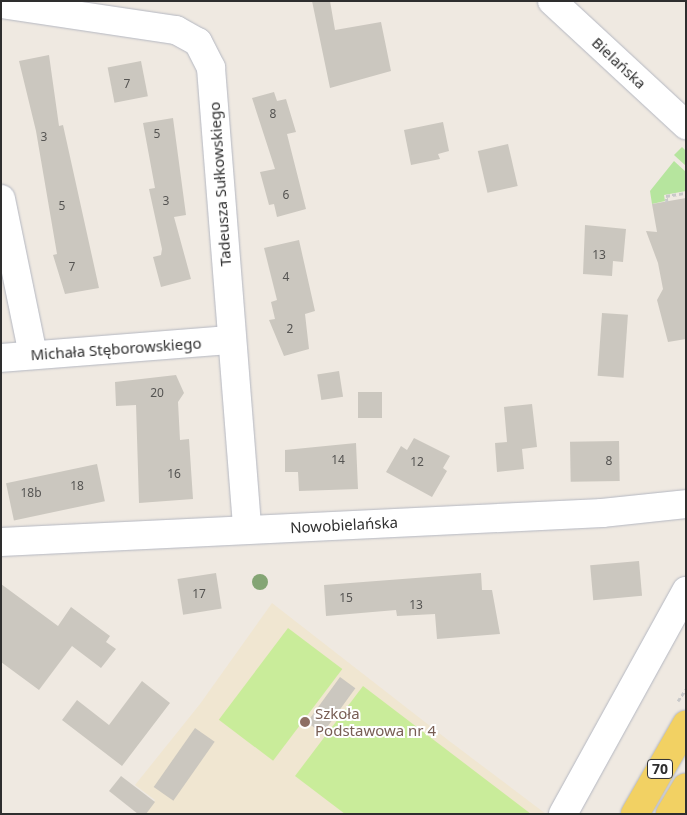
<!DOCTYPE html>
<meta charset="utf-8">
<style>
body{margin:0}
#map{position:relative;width:687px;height:815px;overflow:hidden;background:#efe9e1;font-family:"Noto Sans",sans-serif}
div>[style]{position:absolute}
.education>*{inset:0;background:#f0e6d1}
.green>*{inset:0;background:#b6e59e}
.pitch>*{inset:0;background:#c9ec9a;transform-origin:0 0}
.building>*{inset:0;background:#cbc7bf;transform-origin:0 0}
.path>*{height:3px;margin-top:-1.5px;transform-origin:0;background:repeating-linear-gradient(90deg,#c9c9c9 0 4px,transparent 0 6.5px)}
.roads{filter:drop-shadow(0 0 1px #b4b7c1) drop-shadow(0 0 1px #b4b7c1)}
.minor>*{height:28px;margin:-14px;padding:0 14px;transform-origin:14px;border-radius:14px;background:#fff}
.major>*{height:28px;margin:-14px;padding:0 14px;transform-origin:14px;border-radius:14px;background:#f2d163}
.trees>*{width:16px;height:16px;margin:-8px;border-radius:50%;background:#84a574}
.dots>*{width:14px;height:14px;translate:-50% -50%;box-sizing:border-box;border:2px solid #fff;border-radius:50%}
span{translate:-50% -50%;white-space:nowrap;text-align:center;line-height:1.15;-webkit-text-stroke:4px #fff;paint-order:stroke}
.number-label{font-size:12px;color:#555452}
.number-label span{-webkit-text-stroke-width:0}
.shield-label span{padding:1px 4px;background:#fff;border:1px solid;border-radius:4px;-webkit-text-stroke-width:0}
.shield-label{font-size:14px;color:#2e2e2e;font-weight:700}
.street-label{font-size:15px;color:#2e2e2e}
.education-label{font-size:15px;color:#785e54}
.left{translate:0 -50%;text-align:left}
.frame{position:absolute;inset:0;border:2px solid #2e2e2e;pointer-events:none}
</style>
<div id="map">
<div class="education">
<i style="clip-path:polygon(272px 603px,448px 740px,546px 814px,145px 814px,155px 800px,135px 785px,200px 704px)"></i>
</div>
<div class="green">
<i style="clip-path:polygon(682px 147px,686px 151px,686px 166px,674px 155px)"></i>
<i style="clip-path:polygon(674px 161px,686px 172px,686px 191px,664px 195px,665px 201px,652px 204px,650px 191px)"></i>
</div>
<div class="pitch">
<i style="left:288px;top:628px;width:68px;height:115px;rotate:37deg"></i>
<i style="clip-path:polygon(363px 686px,531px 814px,345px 814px,295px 776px)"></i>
</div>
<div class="building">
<i style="clip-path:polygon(312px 1px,330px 1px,335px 30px,381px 22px,391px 71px,330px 88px)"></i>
<i style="clip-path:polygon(49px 55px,59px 126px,63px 125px,99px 288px,65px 294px,53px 255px,57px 254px,36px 131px,19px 61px)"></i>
<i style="left:141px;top:61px;width:36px;height:34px;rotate:79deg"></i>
<i style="clip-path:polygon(274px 92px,277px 101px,286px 99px,296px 132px,287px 134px,306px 209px,277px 217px,274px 204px,269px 205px,260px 172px,275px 169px,252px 98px)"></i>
<i style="clip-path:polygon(173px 118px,186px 215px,174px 217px,191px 279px,161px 287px,153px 257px,161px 255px,162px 249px,149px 189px,155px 188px,143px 123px)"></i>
<i style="clip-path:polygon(443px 122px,449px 151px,438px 154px,440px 159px,411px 165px,404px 130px)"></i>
<i style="left:508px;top:144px;width:43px;height:31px;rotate:77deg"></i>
<i style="clip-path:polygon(686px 198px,686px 339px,668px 342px,657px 300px,663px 289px,658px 263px,646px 231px,657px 232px,652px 204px)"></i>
<i style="clip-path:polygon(585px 225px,626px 229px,623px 262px,613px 261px,612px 276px,583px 274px)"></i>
<i style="clip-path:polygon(299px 240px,315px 311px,305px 314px,309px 349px,284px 356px,269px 320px,275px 319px,271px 302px,277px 300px,264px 248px)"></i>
<i style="left:602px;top:313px;width:26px;height:63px;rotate:4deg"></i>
<i style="left:339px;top:371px;width:26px;height:22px;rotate:81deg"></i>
<i style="clip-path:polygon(176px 375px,184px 393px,178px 402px,180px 440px,189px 439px,193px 499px,139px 503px,136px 405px,116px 406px,115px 382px)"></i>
<i style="left:382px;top:392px;width:26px;height:24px;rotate:90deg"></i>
<i style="clip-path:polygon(532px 404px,537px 447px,522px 449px,524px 469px,497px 472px,495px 443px,507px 442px,504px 407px)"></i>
<i style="clip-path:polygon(414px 438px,450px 456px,443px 468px,447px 471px,432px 497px,386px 472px,401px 446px,407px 450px)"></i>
<i style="left:619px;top:441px;width:40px;height:49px;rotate:89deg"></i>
<i style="clip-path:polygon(356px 443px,358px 489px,299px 491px,298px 472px,285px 472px,285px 450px)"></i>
<i style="left:97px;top:464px;width:38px;height:93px;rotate:78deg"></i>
<i style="left:639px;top:561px;width:35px;height:49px;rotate:85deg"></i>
<i style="left:216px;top:573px;width:36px;height:39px;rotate:81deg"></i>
<i style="clip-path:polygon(481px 573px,482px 590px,492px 590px,500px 634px,437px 639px,435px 614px,397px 616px,396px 610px,326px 616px,324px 585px)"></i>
<i style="clip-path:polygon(1px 584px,58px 626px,71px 607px,110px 636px,106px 642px,116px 649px,101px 668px,72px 646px,39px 690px,1px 662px)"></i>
<i style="left:340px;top:677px;width:19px;height:56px;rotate:36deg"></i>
<i style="clip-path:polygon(142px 681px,170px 703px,122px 766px,62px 720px,77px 700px,109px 725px)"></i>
<i style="left:195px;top:728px;width:24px;height:72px;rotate:35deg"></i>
<i style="clip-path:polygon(121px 776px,155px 802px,146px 814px,138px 814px,109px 791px)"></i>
</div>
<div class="path">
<i style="left:667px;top:202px;width:6px;rotate:-99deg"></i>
<i style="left:666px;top:196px;width:20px;rotate:-9deg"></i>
<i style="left:678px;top:701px;width:14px;rotate:-56deg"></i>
</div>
<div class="roads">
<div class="minor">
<i style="left:552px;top:1px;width:183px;rotate:42.8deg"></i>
<i style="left:1px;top:4px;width:177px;rotate:8.5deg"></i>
<i style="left:176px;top:30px;width:25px;rotate:29deg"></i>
<i style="left:198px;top:42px;width:29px;rotate:63deg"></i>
<i style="left:211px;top:68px;width:463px;rotate:85.5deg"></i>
<i style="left:1px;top:199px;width:159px;rotate:78.4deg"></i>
<i style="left:1px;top:358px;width:231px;rotate:-4.5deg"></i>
<i style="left:1px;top:542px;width:602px;rotate:-2.76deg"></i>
<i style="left:602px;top:513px;width:84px;rotate:-6.1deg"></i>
<i style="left:563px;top:814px;width:255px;rotate:-61.1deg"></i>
</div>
<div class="major">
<i style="left:635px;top:814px;width:103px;rotate:-60.2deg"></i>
<i style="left:670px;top:814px;width:31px;rotate:-59deg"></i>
</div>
</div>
<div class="trees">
<i style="left:260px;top:582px"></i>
</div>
<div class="dots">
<i style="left:305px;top:722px;background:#8d6e63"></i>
</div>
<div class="number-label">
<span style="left:127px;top:84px">7</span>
<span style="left:273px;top:114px">8</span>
<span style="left:157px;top:134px">5</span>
<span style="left:44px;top:137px">3</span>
<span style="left:286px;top:195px">6</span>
<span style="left:166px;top:201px">3</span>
<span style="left:62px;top:206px">5</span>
<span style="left:599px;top:255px">13</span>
<span style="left:72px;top:267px">7</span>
<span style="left:286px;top:277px">4</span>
<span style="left:290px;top:329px">2</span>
<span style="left:157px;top:393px">20</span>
<span style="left:338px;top:460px">14</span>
<span style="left:609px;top:461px">8</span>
<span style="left:417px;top:462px">12</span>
<span style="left:174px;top:474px">16</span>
<span style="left:77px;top:486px">18</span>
<span style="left:31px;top:493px">18b</span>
<span style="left:199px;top:594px">17</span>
<span style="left:346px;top:598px">15</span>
<span style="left:416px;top:605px">13</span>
</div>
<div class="shield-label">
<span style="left:660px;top:769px">70</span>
</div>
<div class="street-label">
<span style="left:619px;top:63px;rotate:43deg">Bielańska</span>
<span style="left:220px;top:184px;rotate:-94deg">Tadeusza Sułkowskiego</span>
<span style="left:116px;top:349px;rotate:-4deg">Michała Stęborowskiego</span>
<span style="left:344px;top:525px;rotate:-3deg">Nowobielańska</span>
</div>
<div class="education-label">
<span class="left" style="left:315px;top:722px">Szkoła<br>Podstawowa nr 4</span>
</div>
<div class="frame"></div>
</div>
